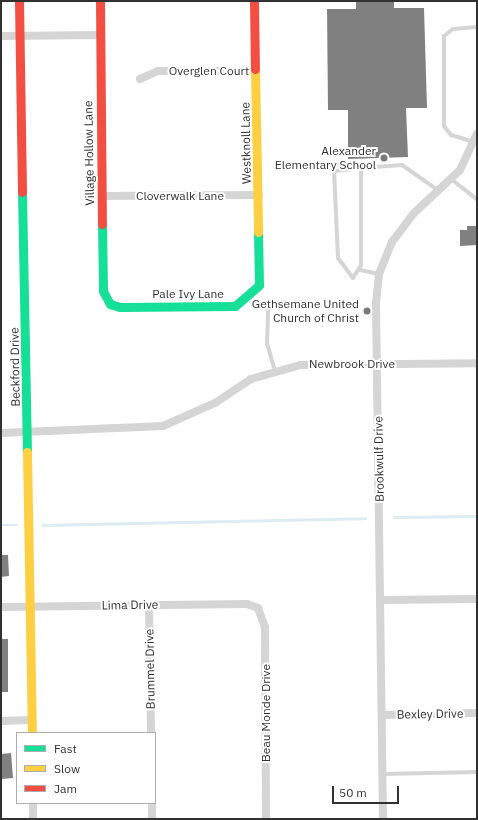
<!DOCTYPE html>
<style>
body{margin:0}
#map{position:relative;width:478px;height:820px;overflow:hidden;background:#fff;font-family:"IBM Plex Sans",sans-serif}
div>[style]{position:absolute}
.stream>*{height:2.5px;margin:-1.25px;padding:0 1.25px;transform-origin:1.25px;border-radius:1.25px;background:#dcecf2}
.building>*{inset:0;background:#808080;transform-origin:0 0}
.lane>*{height:4px;margin:-2px;padding:0 2px;transform-origin:2px;border-radius:2px;background:#d5d5d5}
.street>*{height:8px;margin:-4px;padding:0 4px;transform-origin:4px;border-radius:4px;background:#d5d5d5}
.fast>*{height:9px;margin:-4.5px;padding:0 4.5px;transform-origin:4.5px;border-radius:4.5px;background:#16e098}
.slow>*{height:9px;margin:-4.5px;padding:0 4.5px;transform-origin:4.5px;border-radius:4.5px;background:#ffcf43}
.jam>*{height:9px;margin:-4.5px;padding:0 4.5px;transform-origin:4.5px;border-radius:4.5px;background:#f24e42}
.dots>*{width:11px;height:11px;translate:-50% -50%;box-sizing:border-box;border:2px solid #fff;border-radius:50%}
span{translate:-50% -50%;white-space:nowrap;text-align:center;line-height:1.15;-webkit-text-stroke:4px #fff;paint-order:stroke}
.street-label{font-size:12px;color:#313131}
.poi-label{font-size:12px;color:#313131}
.right{translate:-100% -50%;text-align:right}
.frame{position:absolute;inset:0;border:2px solid #313131;pointer-events:none}
.legend{position:absolute;left:16px;top:732px;width:140px;height:72px;box-sizing:border-box;background:#fff;border:1px solid #adadad;margin:0;padding:5px 7px;list-style:none;font-size:12px;color:#313131}
.legend li{display:flex;align-items:center;gap:8px;height:20px}
.legend b{width:20px;border:1px solid #adadad}
.scale{position:absolute;left:332px;top:786px;width:67px;height:18px;box-sizing:border-box;border:2px solid #313131;border-top:0;padding-left:5px;font-size:12px;line-height:14px;white-space:nowrap;color:#313131;-webkit-text-stroke:3px #fff;paint-order:stroke}
</style>
<div id="map">
<div class="stream">
<i style="left:394px;top:517px;width:83px;rotate:-0.7deg"></i>
<i style="left:1px;top:525px;width:16px"></i>
<i style="left:43px;top:525px;width:322px;rotate:-1.2deg"></i>
</div>
<div class="building">
<i style="clip-path:polygon(356px 1px,394px 1px,394px 8px,424px 8px,427px 108px,406px 108px,408px 157px,348px 159px,348px 110px,328px 110px,327px 9px,356px 9px)"></i>
<i style="clip-path:polygon(467px 226px,477px 226px,477px 245px,460px 246px,460px 230px,467px 230px)"></i>
<i style="clip-path:polygon(1px 555px,8px 555px,9px 576px,1px 577px)"></i>
<i style="left:1px;top:639px;width:7px;height:53px"></i>
<i style="clip-path:polygon(11px 753px,13px 778px,1px 779px,1px 754px)"></i>
</div>
<div class="lane">
<i style="left:474px;top:142px;width:24px;rotate:-163deg"></i>
<i style="left:451px;top:135px;width:11px;rotate:-128deg"></i>
<i style="left:444px;top:126px;width:90px;rotate:-90deg"></i>
<i style="left:444px;top:36px;width:11px;rotate:-38deg"></i>
<i style="left:453px;top:29px;width:24px;rotate:-5deg"></i>
<i style="left:361px;top:168px;width:97px;rotate:90deg"></i>
<i style="left:361px;top:265px;width:15px;rotate:122deg"></i>
<i style="left:353px;top:278px;width:25px;rotate:-127deg"></i>
<i style="left:338px;top:258px;width:87px;rotate:-92.6deg"></i>
<i style="left:334px;top:171px;width:27px;rotate:-6deg"></i>
<i style="left:361px;top:168px;width:41px;rotate:-4.2deg"></i>
<i style="left:402px;top:165px;width:45px;rotate:35.1deg"></i>
<i style="left:451px;top:179px;width:33px;rotate:38deg"></i>
<i style="left:360px;top:270px;width:19px;rotate:12deg"></i>
<i style="left:275px;top:371px;width:29px;rotate:-106deg"></i>
<i style="left:267px;top:343px;width:36px;rotate:-88deg"></i>
<i style="left:268px;top:307px;width:6px;rotate:-39deg"></i>
<i style="left:273px;top:303px;width:33px;rotate:-2deg"></i>
<i style="left:383px;top:774px;width:94px;rotate:-1.2deg"></i>
</div>
<div class="street">
<i style="left:1px;top:36px;width:99px;rotate:-0.6deg"></i>
<i style="left:140px;top:79px;width:20px;rotate:-24deg"></i>
<i style="left:158px;top:71px;width:98px"></i>
<i style="left:102px;top:196px;width:157px;rotate:-0.4deg"></i>
<i style="left:1px;top:433px;width:162px;rotate:-2.5deg"></i>
<i style="left:163px;top:426px;width:57px;rotate:-23.9deg"></i>
<i style="left:215px;top:403px;width:43px;rotate:-33.7deg"></i>
<i style="left:251px;top:379px;width:51px;rotate:-15.9deg"></i>
<i style="left:300px;top:365px;width:177px;rotate:-0.6deg"></i>
<i style="left:381px;top:600px;width:96px;rotate:-0.6deg"></i>
<i style="left:149px;top:605px;width:128px;rotate:89.1deg"></i>
<i style="left:1px;top:607px;width:246px;rotate:-0.7deg"></i>
<i style="left:247px;top:604px;width:12px;rotate:20deg"></i>
<i style="left:258px;top:608px;width:20px;rotate:70deg"></i>
<i style="left:265px;top:627px;width:192px;rotate:89.7deg"></i>
<i style="left:382px;top:715px;width:95px;rotate:-1.2deg"></i>
<i style="left:1px;top:721px;width:30px;rotate:-2deg"></i>
<i style="left:33px;top:803px;width:16px;rotate:90deg"></i>
<i style="left:152px;top:803px;width:16px;rotate:90deg"></i>
<i style="left:383px;top:819px;width:516px;rotate:-90.78deg"></i>
<i style="left:376px;top:303px;width:29px;rotate:-84deg"></i>
<i style="left:379px;top:274px;width:35px;rotate:-68deg"></i>
<i style="left:392px;top:242px;width:35px;rotate:-53deg"></i>
<i style="left:413px;top:214px;width:64px;rotate:-43.1deg"></i>
<i style="left:460px;top:170px;width:40px;rotate:-65deg"></i>
</div>
<div class="fast">
<i style="left:22px;top:192px;width:260px;rotate:88.9deg"></i>
<i style="left:102px;top:224px;width:67px;rotate:89.1deg"></i>
<i style="left:103px;top:291px;width:15px;rotate:62deg"></i>
<i style="left:110px;top:304px;width:10px;rotate:17deg"></i>
<i style="left:120px;top:307px;width:115px;rotate:-0.5deg"></i>
<i style="left:235px;top:306px;width:32px;rotate:-41deg"></i>
<i style="left:259px;top:285px;width:53px;rotate:-91.1deg"></i>
</div>
<div class="slow">
<i style="left:255px;top:69px;width:163px;rotate:88.9deg"></i>
<i style="left:27px;top:452px;width:281px;rotate:89deg"></i>
</div>
<div class="jam">
<i style="left:19px;top:1px;width:191px;rotate:89.1deg"></i>
<i style="left:100px;top:1px;width:223px;rotate:89.5deg"></i>
<i style="left:254px;top:1px;width:68px;rotate:89.2deg"></i>
</div>
<div class="dots">
<i style="left:384px;top:158px;background:#797979"></i>
<i style="left:367px;top:311px;background:#797979"></i>
</div>
<div class="street-label">
<span style="left:209px;top:71px">Overglen Court</span>
<span style="left:246px;top:143px;rotate:-91deg">Westknoll Lane</span>
<span style="left:89px;top:153px;rotate:-91deg">Village Hollow Lane</span>
<span style="left:180px;top:196px">Cloverwalk Lane</span>
<span style="left:188px;top:294px">Pale Ivy Lane</span>
<span style="left:352px;top:364px">Newbrook Drive</span>
<span style="left:15px;top:367px;rotate:-91deg">Beckford Drive</span>
<span style="left:379px;top:459px;rotate:-91deg">Brookwulf Drive</span>
<span style="left:130px;top:605px;rotate:-1deg">Lima Drive</span>
<span style="left:150px;top:669px;rotate:-91deg">Brummel Drive</span>
<span style="left:266px;top:713px;rotate:-90deg">Beau Monde Drive</span>
<span style="left:430px;top:714px;rotate:-1deg">Bexley Drive</span>
</div>
<div class="poi-label">
<span class="right" style="left:376px;top:158px">Alexander<br>Elementary School</span>
<span class="right" style="left:359px;top:311px">Gethsemane United<br>Church of Christ</span>
</div>
<div class="frame"></div>
<ul class="legend">
<li><b style="height:5px;background:#16e098"></b>Fast</li>
<li><b style="height:5px;background:#ffcf43"></b>Slow</li>
<li><b style="height:5px;background:#f24e42"></b>Jam</li>
</ul>
<div class="scale">50 m</div>
</div>
